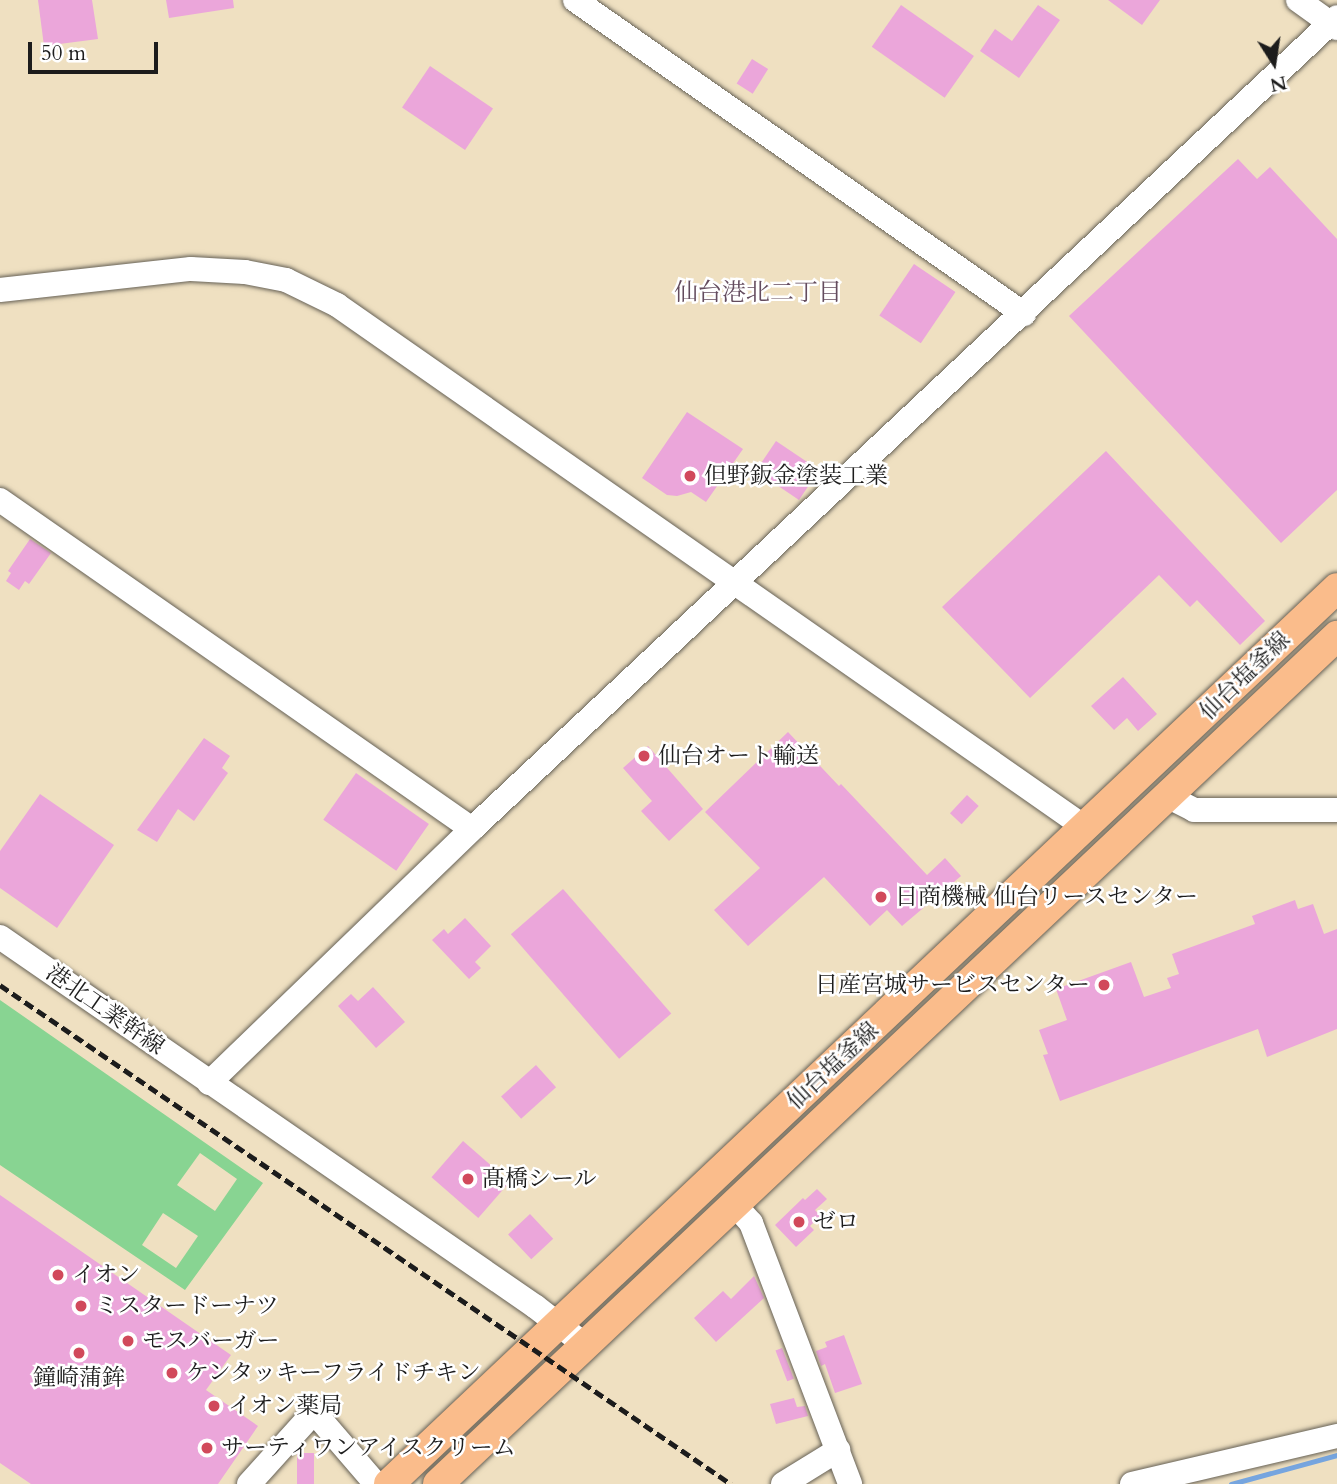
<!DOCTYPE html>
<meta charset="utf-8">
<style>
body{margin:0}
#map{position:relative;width:1337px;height:1484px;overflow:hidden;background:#efe0c1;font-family:Cardo,"Noto Serif JP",serif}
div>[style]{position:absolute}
.green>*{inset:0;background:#88d492}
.stream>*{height:5px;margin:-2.5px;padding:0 2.5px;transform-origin:2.5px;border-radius:2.5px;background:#76a5df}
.building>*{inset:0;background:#eba6da;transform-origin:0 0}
.roads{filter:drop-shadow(0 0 2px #666156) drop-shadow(0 0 2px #666156)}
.minor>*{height:24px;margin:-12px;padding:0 12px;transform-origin:12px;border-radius:12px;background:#fff}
.major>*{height:30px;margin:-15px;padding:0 15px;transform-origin:15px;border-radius:15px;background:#fabc8b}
.rail>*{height:5px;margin-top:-2.5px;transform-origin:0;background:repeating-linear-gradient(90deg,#1c1c1c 0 10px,transparent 0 15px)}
.dots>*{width:19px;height:19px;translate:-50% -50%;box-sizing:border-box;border:4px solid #fff;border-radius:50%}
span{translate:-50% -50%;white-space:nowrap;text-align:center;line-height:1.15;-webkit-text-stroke:5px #fff;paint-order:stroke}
.poi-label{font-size:23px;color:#1c1c1c}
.left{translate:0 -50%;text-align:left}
.right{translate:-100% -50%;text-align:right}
.street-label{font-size:23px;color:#1c1c1c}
.neighbourhood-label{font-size:24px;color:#644c5e}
.north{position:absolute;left:1239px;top:28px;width:70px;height:70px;-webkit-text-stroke:5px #fff;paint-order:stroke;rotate:168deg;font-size:19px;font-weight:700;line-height:28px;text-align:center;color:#1c1c1c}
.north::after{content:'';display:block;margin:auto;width:24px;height:32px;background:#1c1c1c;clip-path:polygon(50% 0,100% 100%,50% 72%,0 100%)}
.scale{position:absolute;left:28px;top:42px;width:130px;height:32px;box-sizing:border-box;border:4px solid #1c1c1c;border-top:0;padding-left:9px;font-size:21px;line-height:24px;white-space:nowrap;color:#1c1c1c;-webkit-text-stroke:5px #fff;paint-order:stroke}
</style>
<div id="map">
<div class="green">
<i style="clip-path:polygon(evenodd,0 1000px,263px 1183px,185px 1290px,0 1165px,0 1000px,200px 1153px,237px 1179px,215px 1211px,177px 1185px,200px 1153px,0 1000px,163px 1213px,198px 1236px,176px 1268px,142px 1245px,163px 1213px)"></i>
</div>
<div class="stream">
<i style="left:1231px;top:1484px;width:110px;rotate:-15.3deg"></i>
</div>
<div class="building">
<i style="clip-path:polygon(38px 0,92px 0,98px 39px,44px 46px)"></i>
<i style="clip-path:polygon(166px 0,233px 0,234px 8px,169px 18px)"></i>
<i style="clip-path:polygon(1108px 0,1160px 0,1142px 25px)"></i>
<i style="left:901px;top:5px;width:89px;height:51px;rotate:35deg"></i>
<i style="clip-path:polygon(1038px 5px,1060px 20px,1019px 78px,980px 51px,995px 29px,1012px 41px)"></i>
<i style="left:752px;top:59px;width:19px;height:29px;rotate:32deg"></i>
<i style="left:430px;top:66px;width:76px;height:50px;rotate:34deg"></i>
<i style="clip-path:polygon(1238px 159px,1257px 179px,1270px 167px,1337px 239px,1337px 490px,1281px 543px,1069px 316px)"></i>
<i style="left:914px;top:264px;width:50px;height:62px;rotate:34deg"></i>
<i style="clip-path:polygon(687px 412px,743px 449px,706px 502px,691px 492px,677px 496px,667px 495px,642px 478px)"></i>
<i style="left:776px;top:441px;width:52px;height:36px;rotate:34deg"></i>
<i style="clip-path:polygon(1106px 451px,1265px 621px,1240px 645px,1197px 600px,1190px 607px,1159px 575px,1030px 698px,942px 607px)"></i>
<i style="clip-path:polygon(30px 539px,51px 553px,29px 584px,25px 581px,19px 590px,6px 581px,11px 573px,8px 571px)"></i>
<i style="clip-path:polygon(1123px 677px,1157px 714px,1138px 731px,1127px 718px,1114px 730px,1091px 706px)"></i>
<i style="clip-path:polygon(788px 732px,839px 786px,841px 784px,927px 875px,945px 858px,961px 876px,902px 926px,887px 910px,870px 926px,824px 877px,748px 946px,714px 910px,760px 868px,705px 812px)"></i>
<i style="clip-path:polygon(204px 738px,230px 756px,222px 768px,228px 773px,194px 821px,178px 809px,157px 842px,137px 830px)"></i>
<i style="clip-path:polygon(648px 746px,703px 809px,669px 841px,641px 811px,652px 801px,623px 768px)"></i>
<i style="left:356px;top:773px;width:89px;height:57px;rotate:35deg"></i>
<i style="clip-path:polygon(40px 794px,114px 845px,57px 928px,0 888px,0 851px)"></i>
<i style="left:967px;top:795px;width:16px;height:25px;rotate:43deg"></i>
<i style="left:563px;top:889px;width:165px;height:69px;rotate:49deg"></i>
<i style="clip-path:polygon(1295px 900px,1298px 909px,1313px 904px,1324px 934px,1337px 929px,1337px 1029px,1267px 1057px,1258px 1029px,1060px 1101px,1043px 1055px,1048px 1054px,1039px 1030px,1067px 1020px,1056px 989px,1131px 962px,1144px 997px,1171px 988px,1167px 978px,1179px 974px,1172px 954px,1255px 924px,1252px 916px)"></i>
<i style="clip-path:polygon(465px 918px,491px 946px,475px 962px,481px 968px,469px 979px,432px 940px,444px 929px,448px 934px)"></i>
<i style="clip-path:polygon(373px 987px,405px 1022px,376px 1048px,338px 1006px,351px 994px,358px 1001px)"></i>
<i style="left:536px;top:1065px;width:30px;height:47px;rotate:48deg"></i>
<i style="left:463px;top:1141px;width:62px;height:48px;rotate:41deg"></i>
<i style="clip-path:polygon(817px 1189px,827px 1199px,815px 1210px,820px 1216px,810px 1226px,814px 1230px,796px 1247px,775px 1225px,803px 1198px,805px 1200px)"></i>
<i style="clip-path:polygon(0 1195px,231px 1355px,206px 1390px,258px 1426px,218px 1484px,31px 1484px,0 1463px)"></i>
<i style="left:530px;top:1214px;width:34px;height:30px;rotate:47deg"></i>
<i style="clip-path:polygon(754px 1276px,764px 1298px,716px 1342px,694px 1318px,723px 1291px,731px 1299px)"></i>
<i style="clip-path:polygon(844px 1335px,862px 1384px,835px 1393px,825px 1364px,821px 1366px,816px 1351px,827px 1347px,825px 1342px)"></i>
<i style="left:782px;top:1348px;width:33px;height:7px;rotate:69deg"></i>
<i style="clip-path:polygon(794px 1398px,797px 1407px,805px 1406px,808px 1416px,776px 1424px,770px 1404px)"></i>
<i style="left:297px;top:1453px;width:17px;height:31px"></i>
</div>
<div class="roads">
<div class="minor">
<i style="left:575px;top:0;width:548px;rotate:34.97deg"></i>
<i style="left:1298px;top:0;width:48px;rotate:35.7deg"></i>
<i style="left:0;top:290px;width:192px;rotate:-6.3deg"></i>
<i style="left:191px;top:269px;width:54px;rotate:3.2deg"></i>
<i style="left:245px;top:272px;width:42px;rotate:11deg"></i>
<i style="left:286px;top:280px;width:57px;rotate:26.1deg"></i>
<i style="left:337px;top:305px;width:914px;rotate:34.93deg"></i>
<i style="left:0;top:500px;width:575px;rotate:34.88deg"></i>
<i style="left:1167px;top:796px;width:30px;rotate:27deg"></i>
<i style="left:1194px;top:810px;width:143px"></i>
<i style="left:0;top:937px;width:651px;rotate:34.62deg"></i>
<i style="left:536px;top:1307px;width:62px;rotate:37.8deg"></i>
<i style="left:209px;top:1083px;width:366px;rotate:-44deg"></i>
<i style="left:472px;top:829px;width:1186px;rotate:-43.19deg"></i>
<i style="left:733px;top:1203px;width:27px;rotate:48deg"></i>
<i style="left:751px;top:1223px;width:279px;rotate:69.2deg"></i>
<i style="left:249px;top:1484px;width:97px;rotate:-47.9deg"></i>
<i style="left:314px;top:1412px;width:95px;rotate:49.3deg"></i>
<i style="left:783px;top:1484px;width:65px;rotate:-31.7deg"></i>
<i style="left:1132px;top:1484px;width:211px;rotate:-13.2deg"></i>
</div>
<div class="major">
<i style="left:389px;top:1484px;width:1304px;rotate:-43.38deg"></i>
<i style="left:438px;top:1484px;width:1236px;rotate:-43.33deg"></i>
</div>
</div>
<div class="rail">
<i style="left:0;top:985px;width:885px;rotate:34.32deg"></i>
</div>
<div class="dots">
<i style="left:690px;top:476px;background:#d1495b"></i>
<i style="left:644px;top:756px;background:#d1495b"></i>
<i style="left:881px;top:897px;background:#d1495b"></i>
<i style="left:1104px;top:985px;background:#d1495b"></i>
<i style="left:468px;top:1179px;background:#d1495b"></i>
<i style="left:799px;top:1222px;background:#d1495b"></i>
<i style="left:58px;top:1275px;background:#d1495b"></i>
<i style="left:81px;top:1306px;background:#d1495b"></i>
<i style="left:128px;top:1341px;background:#d1495b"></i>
<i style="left:79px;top:1353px;background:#d1495b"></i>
<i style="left:172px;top:1373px;background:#d1495b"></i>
<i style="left:214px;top:1406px;background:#d1495b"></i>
<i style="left:207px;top:1448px;background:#d1495b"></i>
</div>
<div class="poi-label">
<span class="left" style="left:704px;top:476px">但野鈑金塗装工業</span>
<span class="left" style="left:658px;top:756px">仙台オート輸送</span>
<span class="left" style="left:895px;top:897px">日商機械 仙台リースセンター</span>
<span class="right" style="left:1090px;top:985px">日産宮城サービスセンター</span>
<span class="left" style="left:482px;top:1179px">髙橋シール</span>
<span class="left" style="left:813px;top:1222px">ゼロ</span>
<span class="left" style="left:72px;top:1275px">イオン</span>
<span class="left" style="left:95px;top:1306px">ミスタードーナツ</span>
<span class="left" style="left:142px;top:1341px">モスバーガー</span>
<span class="left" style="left:186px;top:1373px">ケンタッキーフライドチキン</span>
<span style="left:79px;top:1378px">鐘崎蒲鉾</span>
<span class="left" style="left:228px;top:1406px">イオン薬局</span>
<span class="left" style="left:221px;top:1448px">サーティワンアイスクリーム</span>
</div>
<div class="street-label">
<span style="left:1245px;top:676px;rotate:-44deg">仙台塩釜線</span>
<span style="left:105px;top:1010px;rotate:35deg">港北工業幹線</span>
<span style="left:833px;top:1066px;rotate:-43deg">仙台塩釜線</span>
</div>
<div class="neighbourhood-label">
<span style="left:758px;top:293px">仙台港北二丁目</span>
</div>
<div class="north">N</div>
<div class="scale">50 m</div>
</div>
